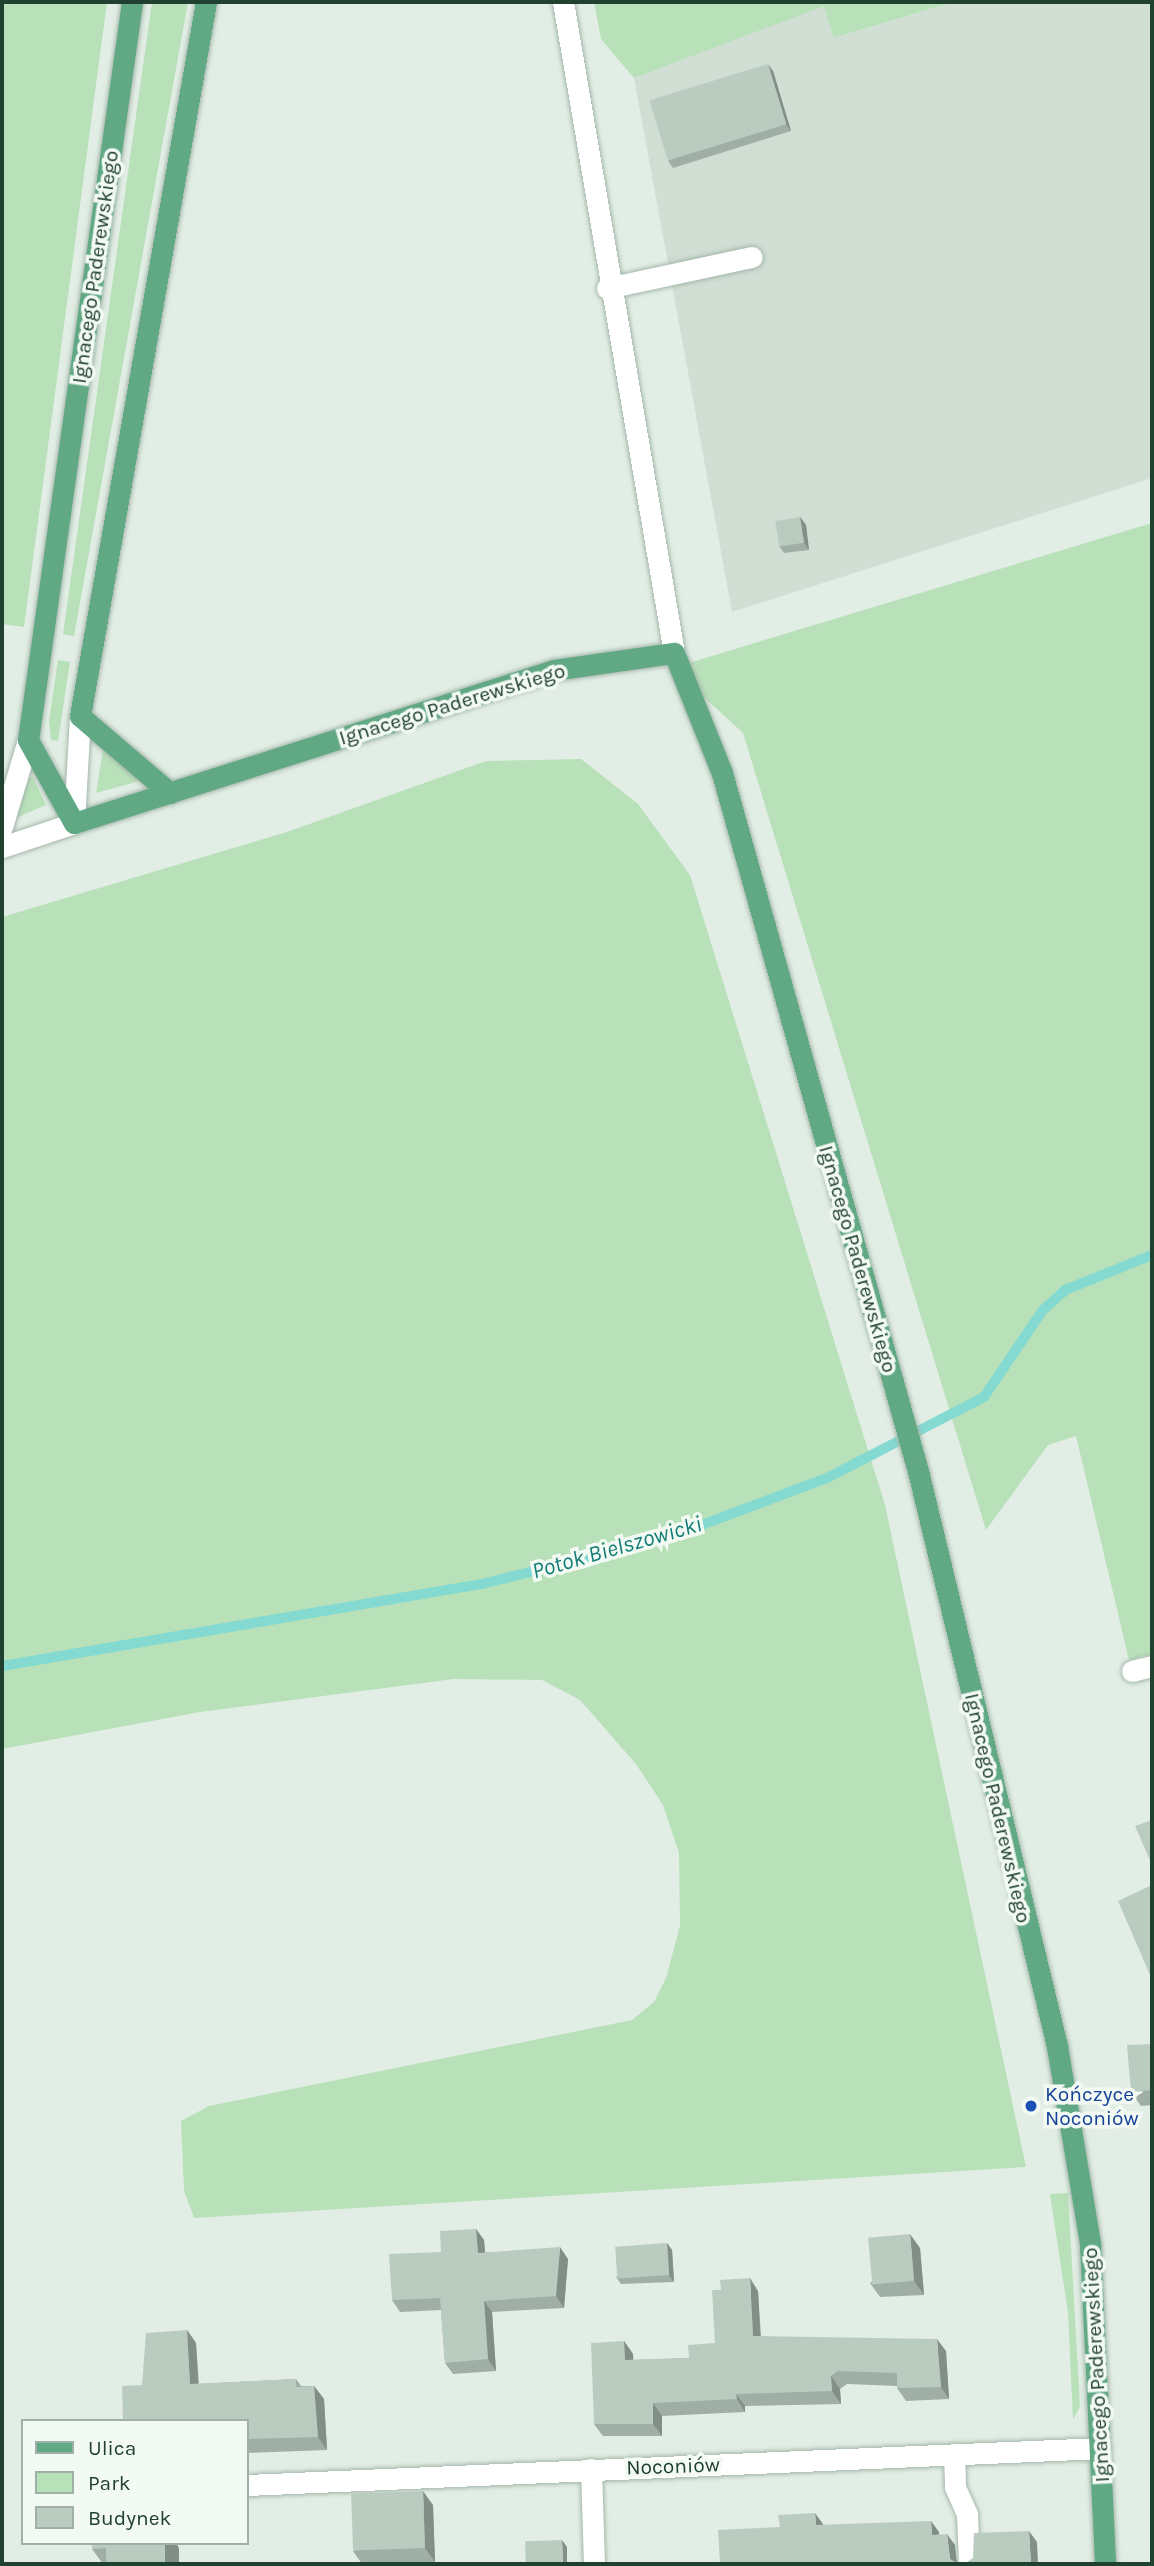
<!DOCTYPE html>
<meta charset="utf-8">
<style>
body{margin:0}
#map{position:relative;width:1154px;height:2566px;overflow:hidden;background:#e2eee5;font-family:Karla,sans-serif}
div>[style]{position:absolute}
.built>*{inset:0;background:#d0ded4}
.green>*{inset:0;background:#b8e1b9}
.stream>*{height:10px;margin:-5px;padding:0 5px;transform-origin:5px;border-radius:5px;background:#84d9d1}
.roads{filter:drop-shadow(0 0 2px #a4b7ab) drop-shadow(0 0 2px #a4b7ab)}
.minor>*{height:21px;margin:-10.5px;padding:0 10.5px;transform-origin:10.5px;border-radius:10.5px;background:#fff}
.major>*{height:21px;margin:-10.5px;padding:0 10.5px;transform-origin:10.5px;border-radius:10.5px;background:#61a884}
.wall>*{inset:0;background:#a0afa5}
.shaded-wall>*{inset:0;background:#828f86}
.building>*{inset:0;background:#baccc0;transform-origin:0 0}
.dots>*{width:19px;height:19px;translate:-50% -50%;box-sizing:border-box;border:4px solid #f3faf4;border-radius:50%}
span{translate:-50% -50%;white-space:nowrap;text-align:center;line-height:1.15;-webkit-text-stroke:7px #f3faf4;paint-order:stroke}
.street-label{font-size:21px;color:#204130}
.transit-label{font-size:21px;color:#164399}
.left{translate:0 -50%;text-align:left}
.water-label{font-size:23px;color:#137e76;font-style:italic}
.frame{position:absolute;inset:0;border:4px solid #204130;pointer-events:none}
.legend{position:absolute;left:21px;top:2419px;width:228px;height:126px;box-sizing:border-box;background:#f3faf4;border:2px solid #9fb0a6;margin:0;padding:9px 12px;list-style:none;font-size:21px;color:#204130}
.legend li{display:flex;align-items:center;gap:14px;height:35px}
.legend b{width:35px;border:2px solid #9fb0a6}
</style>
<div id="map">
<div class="built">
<i style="clip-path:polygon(953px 2px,1152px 2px,1152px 478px,732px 612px,634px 78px,825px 5px,835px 38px)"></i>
</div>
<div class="green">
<i style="clip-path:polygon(2px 2px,107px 2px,24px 627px,2px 624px)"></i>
<i style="clip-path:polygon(152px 2px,188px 2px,74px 636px,63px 634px)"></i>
<i style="clip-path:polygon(594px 2px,953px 2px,834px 38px,824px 6px,634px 78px,601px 39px)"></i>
<i style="clip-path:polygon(1152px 523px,1152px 1654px,1129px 1660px,1076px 1436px,1048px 1445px,986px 1530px,743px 733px,672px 668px)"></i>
<i style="clip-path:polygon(58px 660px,70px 662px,58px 741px,51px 740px,49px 721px)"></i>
<i style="clip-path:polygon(103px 750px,138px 778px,136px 782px,96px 793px)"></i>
<i style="clip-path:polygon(581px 759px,638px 804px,690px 875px,885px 1505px,1026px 2167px,194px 2218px,184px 2191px,181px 2121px,209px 2106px,632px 2020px,654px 2002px,666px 1978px,680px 1926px,679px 1853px,663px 1805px,636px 1764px,580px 1700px,542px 1680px,454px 1679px,200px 1712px,2px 1749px,2px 917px,287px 832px,486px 761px)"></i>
<i style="clip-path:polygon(33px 777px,46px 805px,16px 818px,29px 778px)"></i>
<i style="clip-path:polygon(1068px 2193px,1080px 2406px,1073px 2420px,1068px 2313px,1050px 2194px)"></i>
</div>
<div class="stream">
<i style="left:2px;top:1666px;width:487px;rotate:-9.7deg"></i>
<i style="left:482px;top:1584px;width:191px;rotate:-14deg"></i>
<i style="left:667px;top:1538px;width:171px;rotate:-20.6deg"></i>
<i style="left:827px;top:1478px;width:177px;rotate:-27.3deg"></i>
<i style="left:984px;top:1397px;width:105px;rotate:-55.9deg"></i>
<i style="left:1043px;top:1310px;width:30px;rotate:-42deg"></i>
<i style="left:1065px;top:1290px;width:94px;rotate:-21.9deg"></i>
</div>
<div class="roads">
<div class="minor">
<i style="left:563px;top:2px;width:660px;rotate:80.32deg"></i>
<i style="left:607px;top:288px;width:148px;rotate:-12.1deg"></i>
<i style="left:2px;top:827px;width:91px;rotate:-73.4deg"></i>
<i style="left:2px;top:847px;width:76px;rotate:-18.4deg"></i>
<i style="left:74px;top:823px;width:107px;rotate:-86.8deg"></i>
<i style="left:1132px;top:1671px;width:21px;rotate:-14deg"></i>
<i style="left:954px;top:2454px;width:33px;rotate:88deg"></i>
<i style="left:955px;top:2487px;width:30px;rotate:66deg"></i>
<i style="left:967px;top:2514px;width:50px;rotate:87.7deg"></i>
<i style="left:591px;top:2469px;width:95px;rotate:88.2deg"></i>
<i style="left:247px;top:2485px;width:854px;rotate:-2.48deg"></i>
</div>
<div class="major">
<i style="left:132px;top:2px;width:745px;rotate:98.02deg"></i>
<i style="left:28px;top:740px;width:95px;rotate:61deg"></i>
<i style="left:74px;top:823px;width:504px;rotate:-17.68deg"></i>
<i style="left:554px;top:670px;width:121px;rotate:-8.1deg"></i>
<i style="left:674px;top:653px;width:129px;rotate:68.2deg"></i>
<i style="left:722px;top:773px;width:725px;rotate:74.32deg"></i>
<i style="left:918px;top:1471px;width:592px;rotate:76.41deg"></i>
<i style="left:1057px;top:2046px;width:201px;rotate:80.5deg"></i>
<i style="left:1090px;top:2244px;width:320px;rotate:87.3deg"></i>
<i style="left:170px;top:793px;width:118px;rotate:-139.5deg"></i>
<i style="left:80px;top:716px;width:725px;rotate:-79.99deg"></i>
</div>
</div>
<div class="wall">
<i style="clip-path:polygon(773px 71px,791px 131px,673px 168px,668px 161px)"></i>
<i style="clip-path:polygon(800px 517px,806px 525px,809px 550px,784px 553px,779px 546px)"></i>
<i style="clip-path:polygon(1152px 2044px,1152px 2105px,1141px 2106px,1131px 2092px)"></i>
<i style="clip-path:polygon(476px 2229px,484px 2240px,485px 2252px,568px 2259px,564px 2308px,492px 2312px,496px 2371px,453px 2374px,445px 2363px,441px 2310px,400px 2312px,392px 2300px)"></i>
<i style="clip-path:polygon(667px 2243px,672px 2250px,674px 2282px,621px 2284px,616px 2277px)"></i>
<i style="clip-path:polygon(920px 2248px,924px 2295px,880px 2297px,870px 2283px)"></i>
<i style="clip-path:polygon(758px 2291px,761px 2336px,946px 2351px,949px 2399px,906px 2401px,897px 2388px,897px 2386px,847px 2384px,840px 2389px,841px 2404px,745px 2406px,745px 2412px,662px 2416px,662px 2436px,603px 2436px,594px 2424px,624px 2341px,633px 2354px,633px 2360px,689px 2358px,715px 2343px)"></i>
<i style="clip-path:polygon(187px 2330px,196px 2343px,199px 2384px,296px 2379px,301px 2386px,314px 2386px,324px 2399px,327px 2450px,247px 2453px,247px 2421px,142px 2385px)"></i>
<i style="clip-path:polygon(433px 2505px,435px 2562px,362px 2564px,353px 2551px)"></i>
<i style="clip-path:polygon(92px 2543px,179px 2548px,179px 2564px,103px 2564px,92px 2549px)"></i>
</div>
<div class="shaded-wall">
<i style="clip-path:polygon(768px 64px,773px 71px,791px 131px,786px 124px)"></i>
<i style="clip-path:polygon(800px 517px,806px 525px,809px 550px,804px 543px)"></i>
<i style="clip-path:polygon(476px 2229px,484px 2240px,486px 2265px,478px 2253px)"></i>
<i style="clip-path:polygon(910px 2234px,920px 2248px,924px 2295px,914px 2281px)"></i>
<i style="clip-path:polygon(667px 2243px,672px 2250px,674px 2282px,669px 2275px)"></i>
<i style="clip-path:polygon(560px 2247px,568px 2259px,564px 2308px,556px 2296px)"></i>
<i style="clip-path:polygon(750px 2278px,758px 2291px,761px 2348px,753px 2336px)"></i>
<i style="clip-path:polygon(484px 2301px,492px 2312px,496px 2371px,488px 2359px)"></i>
<i style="clip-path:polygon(187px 2330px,196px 2343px,199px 2397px,190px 2384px)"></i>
<i style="clip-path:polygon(937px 2339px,946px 2351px,949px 2399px,941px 2387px)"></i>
<i style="clip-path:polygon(624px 2341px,633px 2354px,634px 2373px,625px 2360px)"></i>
<i style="clip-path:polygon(831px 2376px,840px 2389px,841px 2404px,832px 2391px)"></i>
<i style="clip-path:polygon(314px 2386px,324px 2399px,327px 2450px,318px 2437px)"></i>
<i style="clip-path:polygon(736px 2394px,745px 2406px,745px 2412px,737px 2399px)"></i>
<i style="clip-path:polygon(653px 2403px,662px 2416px,662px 2436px,653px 2424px)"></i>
<i style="clip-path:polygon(423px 2491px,433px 2505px,435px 2562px,425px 2548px)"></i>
<i style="clip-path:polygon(815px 2513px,823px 2524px,824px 2536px,816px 2525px)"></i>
<i style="clip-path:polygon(931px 2521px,939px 2532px,939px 2546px,932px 2535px)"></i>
<i style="clip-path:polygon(1029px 2531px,1037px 2542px,1038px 2564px,1031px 2564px)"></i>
<i style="clip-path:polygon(947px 2534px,955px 2545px,957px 2564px,950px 2559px)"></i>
<i style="clip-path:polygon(562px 2540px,567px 2547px,567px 2564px,563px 2564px)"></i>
<i style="clip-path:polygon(165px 2543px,176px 2543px,179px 2548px,179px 2564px,165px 2564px)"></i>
</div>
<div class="building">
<i style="left:768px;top:64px;width:63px;height:124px;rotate:73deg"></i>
<i style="left:800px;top:517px;width:26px;height:25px;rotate:81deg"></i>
<i style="clip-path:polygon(1152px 1820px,1152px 1865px,1135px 1826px)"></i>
<i style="clip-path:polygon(1152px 1885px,1152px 1974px,1150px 1975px,1118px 1901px)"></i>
<i style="clip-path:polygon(1152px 2044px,1152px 2090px,1131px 2092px,1127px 2045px)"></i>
<i style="clip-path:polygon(1150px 2228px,1152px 2228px,1152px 2258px)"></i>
<i style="clip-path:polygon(476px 2229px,478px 2253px,560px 2247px,556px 2296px,484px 2301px,488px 2359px,445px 2363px,440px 2298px,392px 2300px,389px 2254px,441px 2252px,440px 2231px)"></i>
<i style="left:910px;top:2234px;width:47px;height:42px;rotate:85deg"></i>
<i style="left:667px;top:2243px;width:32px;height:52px;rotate:86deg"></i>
<i style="clip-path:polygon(750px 2278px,753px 2336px,937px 2339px,941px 2387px,897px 2388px,897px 2373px,838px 2371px,831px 2376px,832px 2391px,736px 2394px,737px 2399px,653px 2403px,653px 2424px,594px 2424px,591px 2343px,624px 2341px,625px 2360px,689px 2358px,688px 2345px,715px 2343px,712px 2290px,721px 2290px,720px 2280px)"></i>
<i style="clip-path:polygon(187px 2330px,190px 2384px,296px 2379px,296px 2387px,314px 2386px,318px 2437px,247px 2439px,247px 2421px,123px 2421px,122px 2386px,142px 2385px,146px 2333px)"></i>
<i style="left:423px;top:2491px;width:57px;height:72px;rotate:88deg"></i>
<i style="clip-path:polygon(815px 2513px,816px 2525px,931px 2521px,932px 2535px,947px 2534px,950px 2559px,958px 2564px,720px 2564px,718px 2530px,780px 2527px,778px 2515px)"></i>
<i style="clip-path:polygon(1029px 2531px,1031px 2564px,964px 2564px,973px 2558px,974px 2533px)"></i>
<i style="left:562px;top:2540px;width:24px;height:37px;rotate:88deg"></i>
<i style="clip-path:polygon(92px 2543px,165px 2543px,165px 2564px,106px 2564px,106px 2548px,92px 2549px)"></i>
</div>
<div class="dots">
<i style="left:1031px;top:2106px;background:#1a4fb4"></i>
</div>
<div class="street-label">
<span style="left:95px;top:267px;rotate:-82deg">Ignacego Paderewskiego</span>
<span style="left:452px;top:704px;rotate:-17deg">Ignacego Paderewskiego</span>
<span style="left:858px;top:1259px;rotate:74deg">Ignacego Paderewskiego</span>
<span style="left:998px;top:1808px;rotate:77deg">Ignacego Paderewskiego</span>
<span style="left:1096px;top:2365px;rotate:-93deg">Ignacego Paderewskiego</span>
<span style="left:673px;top:2466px;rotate:-2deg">Noconiów</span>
</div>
<div class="transit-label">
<span class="left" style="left:1045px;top:2106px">Kończyce<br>Noconiów</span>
</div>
<div class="water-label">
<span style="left:617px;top:1548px;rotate:-16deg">Potok Bielszowicki</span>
</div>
<div class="frame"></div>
<ul class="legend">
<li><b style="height:9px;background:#61a884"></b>Ulica</li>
<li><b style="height:19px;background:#b8e1b9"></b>Park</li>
<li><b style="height:19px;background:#baccc0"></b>Budynek</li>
</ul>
</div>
